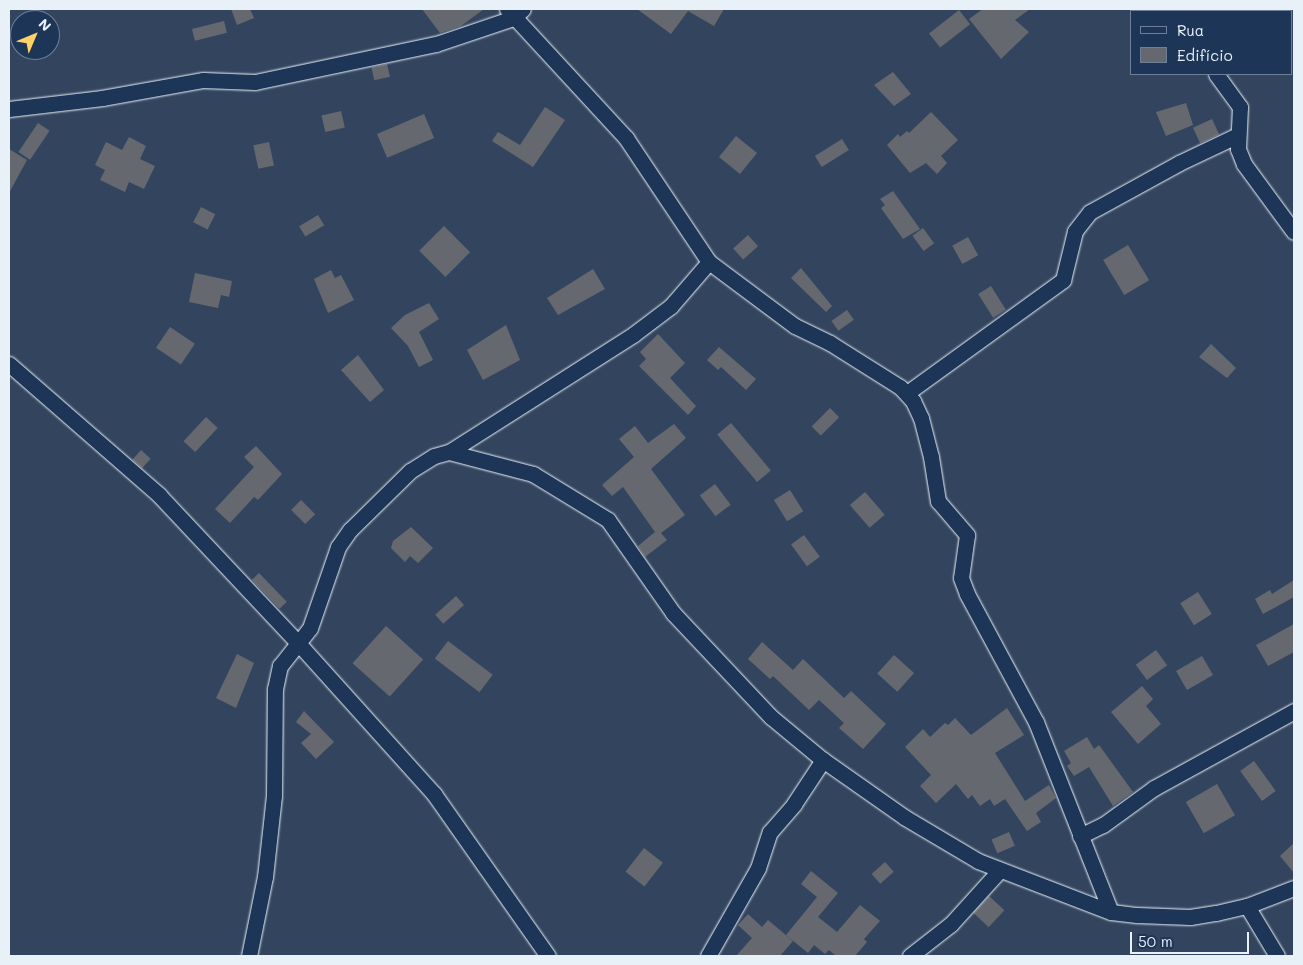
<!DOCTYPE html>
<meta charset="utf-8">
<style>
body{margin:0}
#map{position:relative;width:1303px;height:965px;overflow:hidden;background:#33455e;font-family:Mali,sans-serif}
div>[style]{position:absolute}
.building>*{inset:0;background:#65696f;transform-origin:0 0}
.roads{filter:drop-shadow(0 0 1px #e8f1f8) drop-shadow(0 0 1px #e8f1f8)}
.street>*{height:15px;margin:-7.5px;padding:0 7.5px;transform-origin:7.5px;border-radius:7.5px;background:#1d3557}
span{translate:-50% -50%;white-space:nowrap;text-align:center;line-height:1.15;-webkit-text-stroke:4px #1d3557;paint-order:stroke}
.frame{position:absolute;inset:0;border:10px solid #e8f1f8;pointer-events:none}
.legend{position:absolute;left:1130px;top:10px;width:162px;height:65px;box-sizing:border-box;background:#1d3557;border:1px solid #6e8097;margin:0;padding:6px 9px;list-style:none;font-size:15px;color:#e8f1f8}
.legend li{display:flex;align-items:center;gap:10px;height:25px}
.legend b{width:25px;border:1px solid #6e8097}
.north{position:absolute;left:10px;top:10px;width:50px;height:50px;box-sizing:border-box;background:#1d3557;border:1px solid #6e8097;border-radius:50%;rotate:45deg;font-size:14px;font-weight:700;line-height:20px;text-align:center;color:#e8f1f8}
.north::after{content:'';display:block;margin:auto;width:18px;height:22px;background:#ffd166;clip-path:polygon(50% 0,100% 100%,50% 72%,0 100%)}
.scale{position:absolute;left:1130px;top:932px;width:119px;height:22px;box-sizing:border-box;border:2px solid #e8f1f8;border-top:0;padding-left:6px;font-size:15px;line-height:18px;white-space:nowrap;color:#e8f1f8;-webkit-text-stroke:4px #1d3557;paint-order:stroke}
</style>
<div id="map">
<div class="building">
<i style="clip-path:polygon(231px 9px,250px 9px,254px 18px,237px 25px)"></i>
<i style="clip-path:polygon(422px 9px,484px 9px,461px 26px,440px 33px)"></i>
<i style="clip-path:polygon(637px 9px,724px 9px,714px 26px,688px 11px,671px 34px)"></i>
<i style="clip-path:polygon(983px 9px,1030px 9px,1015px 20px,1029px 32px,1001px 59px,969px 19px)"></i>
<i style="left:959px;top:10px;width:18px;height:38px;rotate:52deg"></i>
<i style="left:224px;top:21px;width:12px;height:33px;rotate:76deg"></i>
<i style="left:387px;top:64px;width:13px;height:16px;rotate:77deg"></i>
<i style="clip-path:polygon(893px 72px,911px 94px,894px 106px,874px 85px)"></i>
<i style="clip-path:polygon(1186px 103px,1193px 125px,1166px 136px,1156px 112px)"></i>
<i style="clip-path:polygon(545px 107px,565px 120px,533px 167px,492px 141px,498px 132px,520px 145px)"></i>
<i style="left:341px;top:111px;width:17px;height:20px;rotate:77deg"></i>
<i style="clip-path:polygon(931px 112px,958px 140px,941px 156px,947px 163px,937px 174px,926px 163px,910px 173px,887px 145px,898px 134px,900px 137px,907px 131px,909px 133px)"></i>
<i style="left:424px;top:114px;width:26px;height:51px;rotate:67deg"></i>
<i style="left:1212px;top:119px;width:17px;height:21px;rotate:65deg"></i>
<i style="left:38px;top:123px;width:14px;height:35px;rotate:34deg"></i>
<i style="left:736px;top:136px;width:27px;height:27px;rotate:39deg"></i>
<i style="clip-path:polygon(129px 137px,146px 146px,140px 159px,155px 166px,144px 189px,129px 182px,125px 192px,100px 180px,105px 170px,95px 165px,106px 142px,122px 150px)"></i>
<i style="left:842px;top:139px;width:13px;height:32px;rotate:58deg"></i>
<i style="left:269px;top:142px;width:24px;height:16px;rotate:78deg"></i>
<i style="clip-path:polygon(9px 149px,27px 160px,9px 193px)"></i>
<i style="clip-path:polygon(893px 191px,920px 229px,903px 239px,881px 208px,885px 205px,880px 199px)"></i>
<i style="left:201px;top:207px;width:16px;height:17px;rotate:27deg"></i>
<i style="left:318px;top:215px;width:12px;height:22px;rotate:59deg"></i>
<i style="left:444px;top:226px;width:37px;height:35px;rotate:45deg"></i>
<i style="left:923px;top:228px;width:19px;height:13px;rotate:54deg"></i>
<i style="left:748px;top:235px;width:15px;height:20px;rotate:48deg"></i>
<i style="left:968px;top:237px;width:21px;height:18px;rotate:61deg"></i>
<i style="left:1128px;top:245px;width:41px;height:29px;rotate:59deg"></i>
<i style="clip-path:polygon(801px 268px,832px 306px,826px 312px,791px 278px)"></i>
<i style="clip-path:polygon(593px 269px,605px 289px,558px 315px,547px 298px)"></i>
<i style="clip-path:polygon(331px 270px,335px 278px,341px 275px,354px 300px,328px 313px,314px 279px)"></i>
<i style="clip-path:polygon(195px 273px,232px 281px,229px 297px,221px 295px,218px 308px,189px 302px)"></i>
<i style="left:991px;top:286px;width:28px;height:15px;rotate:58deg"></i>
<i style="clip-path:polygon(429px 303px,439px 319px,419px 332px,433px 360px,419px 367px,408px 346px,391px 328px,405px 315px)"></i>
<i style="left:847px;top:310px;width:12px;height:19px;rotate:55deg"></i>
<i style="clip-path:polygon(506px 325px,520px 360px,483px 380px,467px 350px)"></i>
<i style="left:170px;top:327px;width:30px;height:25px;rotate:34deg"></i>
<i style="clip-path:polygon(658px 334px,685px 363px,670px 378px,696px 406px,688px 415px,639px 366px,646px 359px,640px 352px)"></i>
<i style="clip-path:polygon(1211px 344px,1236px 368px,1227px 378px,1199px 357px)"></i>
<i style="clip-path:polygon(719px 347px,756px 379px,746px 390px,721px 367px,718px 370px,707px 360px)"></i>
<i style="clip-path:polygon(358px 355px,384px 390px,370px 402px,341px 370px)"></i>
<i style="left:830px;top:408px;width:13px;height:26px;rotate:45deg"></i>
<i style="left:206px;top:417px;width:16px;height:33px;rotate:43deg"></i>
<i style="left:731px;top:423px;width:62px;height:18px;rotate:50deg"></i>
<i style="clip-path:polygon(674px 424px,686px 438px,651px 469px,685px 515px,661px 533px,667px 540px,645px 557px,638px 546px,655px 532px,623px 487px,612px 496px,602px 485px,634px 457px,619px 439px,635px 426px,648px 443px)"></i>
<i style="clip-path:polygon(256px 446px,282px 474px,258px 500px,254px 497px,230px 523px,215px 509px,254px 467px,244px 457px)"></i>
<i style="left:141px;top:450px;width:13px;height:13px;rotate:42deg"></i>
<i style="left:715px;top:484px;width:26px;height:19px;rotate:53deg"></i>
<i style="left:790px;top:490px;width:25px;height:19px;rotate:58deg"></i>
<i style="left:865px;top:492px;width:30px;height:20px;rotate:49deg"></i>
<i style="left:301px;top:500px;width:20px;height:14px;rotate:45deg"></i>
<i style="clip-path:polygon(411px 527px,433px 548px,418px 563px,410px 556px,405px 562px,391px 548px,393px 541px)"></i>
<i style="left:804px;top:535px;width:27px;height:16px;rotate:54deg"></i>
<i style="left:259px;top:573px;width:40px;height:10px;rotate:46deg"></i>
<i style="clip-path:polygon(1294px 580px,1294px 597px,1263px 614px,1255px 599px,1270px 590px,1272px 594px)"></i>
<i style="left:1198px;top:592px;width:26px;height:21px;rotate:58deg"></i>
<i style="left:456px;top:596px;width:12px;height:28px;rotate:48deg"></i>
<i style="clip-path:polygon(1294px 624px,1294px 652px,1268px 666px,1256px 645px)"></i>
<i style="left:386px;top:626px;width:50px;height:50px;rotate:42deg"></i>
<i style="left:448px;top:641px;width:56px;height:22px;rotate:37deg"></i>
<i style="clip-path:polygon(762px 642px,793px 670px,803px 659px,844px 698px,851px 691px,886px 724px,863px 749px,839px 728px,844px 723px,819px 700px,809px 710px,773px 676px,770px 679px,748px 659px)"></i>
<i style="left:1156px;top:650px;width:19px;height:25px;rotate:54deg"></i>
<i style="clip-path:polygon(237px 654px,254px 663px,236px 708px,216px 698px)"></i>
<i style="left:894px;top:655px;width:27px;height:25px;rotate:42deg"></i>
<i style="left:1202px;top:656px;width:22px;height:30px;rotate:60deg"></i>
<i style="clip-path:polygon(1142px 686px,1153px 699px,1146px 706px,1161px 724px,1138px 744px,1111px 712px)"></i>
<i style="clip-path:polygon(1007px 708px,1024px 735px,995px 753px,1025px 801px,1049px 785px,1056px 798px,1036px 813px,1041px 822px,1027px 831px,1005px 799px,994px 806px,990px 799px,980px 806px,972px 795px,968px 799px,956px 784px,936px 803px,920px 786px,931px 775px,905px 747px,923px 729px,930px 737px,945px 723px,948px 725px,955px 718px,971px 735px)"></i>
<i style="clip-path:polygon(304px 711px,334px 742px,316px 759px,301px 743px,311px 734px,296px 722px)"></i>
<i style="clip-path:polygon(1087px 737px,1094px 749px,1099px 745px,1133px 792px,1113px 806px,1089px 767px,1074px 776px,1067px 766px,1071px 763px,1064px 751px)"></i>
<i style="left:1254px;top:761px;width:37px;height:17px;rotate:54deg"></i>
<i style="left:1217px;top:784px;width:36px;height:36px;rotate:60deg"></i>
<i style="left:1009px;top:832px;width:15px;height:19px;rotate:67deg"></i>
<i style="clip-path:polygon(1294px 843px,1294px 873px,1280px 856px)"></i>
<i style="left:644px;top:848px;width:24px;height:30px;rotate:38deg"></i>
<i style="left:885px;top:862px;width:13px;height:18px;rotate:48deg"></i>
<i style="clip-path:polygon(811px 871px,838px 893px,818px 917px,837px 932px,860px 905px,880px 921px,864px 939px,867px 942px,855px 956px,836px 956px,829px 950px,825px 954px,814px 945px,808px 953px,786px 935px,817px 897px,801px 884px)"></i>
<i style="left:989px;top:896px;width:21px;height:23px;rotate:43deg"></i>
<i style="clip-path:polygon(748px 914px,762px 927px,768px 920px,793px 941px,780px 956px,736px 956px,752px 938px,738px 925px)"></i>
</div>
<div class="roads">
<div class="street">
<i style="left:507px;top:9px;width:176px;rotate:47.3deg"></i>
<i style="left:626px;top:138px;width:149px;rotate:56.2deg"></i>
<i style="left:709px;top:262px;width:107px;rotate:36.7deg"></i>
<i style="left:795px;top:326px;width:39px;rotate:26deg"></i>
<i style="left:830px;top:343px;width:83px;rotate:32.2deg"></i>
<i style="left:900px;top:387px;width:19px;rotate:47deg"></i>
<i style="left:913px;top:401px;width:19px;rotate:65deg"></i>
<i style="left:921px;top:418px;width:40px;rotate:75.6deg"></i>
<i style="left:931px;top:457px;width:45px;rotate:81deg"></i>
<i style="left:938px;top:501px;width:45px;rotate:49.5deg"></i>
<i style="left:967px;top:535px;width:43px;rotate:97.9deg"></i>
<i style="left:961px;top:578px;width:17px;rotate:69deg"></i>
<i style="left:967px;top:594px;width:145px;rotate:61.7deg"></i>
<i style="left:1036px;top:722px;width:204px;rotate:68.5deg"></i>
<i style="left:1196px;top:9px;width:2px;rotate:63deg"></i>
<i style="left:1216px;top:74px;width:41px;rotate:54deg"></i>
<i style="left:1240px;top:107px;width:42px;rotate:92.7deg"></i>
<i style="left:1238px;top:149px;width:16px;rotate:68deg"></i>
<i style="left:1244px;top:164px;width:84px;rotate:53.7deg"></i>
<i style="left:9px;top:109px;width:94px;rotate:-6.7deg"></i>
<i style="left:102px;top:98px;width:103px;rotate:-10.1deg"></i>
<i style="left:203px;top:80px;width:52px;rotate:2.2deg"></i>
<i style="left:255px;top:82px;width:185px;rotate:-11.9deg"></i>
<i style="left:436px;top:44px;width:81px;rotate:-18.7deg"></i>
<i style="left:513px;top:18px;width:13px;rotate:-42deg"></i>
<i style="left:9px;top:364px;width:199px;rotate:41.1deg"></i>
<i style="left:159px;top:495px;width:204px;rotate:46.8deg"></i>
<i style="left:299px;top:644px;width:202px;rotate:48deg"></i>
<i style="left:434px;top:794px;width:198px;rotate:54.9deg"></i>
<i style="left:907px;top:393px;width:193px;rotate:-35.9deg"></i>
<i style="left:1063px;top:280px;width:50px;rotate:-76.2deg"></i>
<i style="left:1075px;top:231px;width:24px;rotate:-52deg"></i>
<i style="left:1090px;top:212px;width:102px;rotate:-28.8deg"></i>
<i style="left:1179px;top:163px;width:65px;rotate:-25.4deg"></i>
<i style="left:449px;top:452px;width:87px;rotate:14.7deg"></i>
<i style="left:533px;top:474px;width:88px;rotate:31.5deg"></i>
<i style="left:608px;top:520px;width:113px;rotate:55deg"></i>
<i style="left:673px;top:613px;width:143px;rotate:46.7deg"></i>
<i style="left:771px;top:717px;width:67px;rotate:39.6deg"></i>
<i style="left:823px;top:760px;width:99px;rotate:35.1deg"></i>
<i style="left:904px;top:817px;width:86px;rotate:30.7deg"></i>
<i style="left:978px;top:861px;width:142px;rotate:21deg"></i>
<i style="left:1111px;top:912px;width:26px;rotate:7deg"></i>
<i style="left:1137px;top:915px;width:53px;rotate:2.2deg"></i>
<i style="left:1190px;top:917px;width:26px;rotate:-9deg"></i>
<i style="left:1216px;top:913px;width:32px;rotate:-13deg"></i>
<i style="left:1247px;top:906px;width:50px;rotate:-21deg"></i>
<i style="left:1080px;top:836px;width:25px;rotate:-26deg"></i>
<i style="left:1103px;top:825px;width:63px;rotate:-36deg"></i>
<i style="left:1154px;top:788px;width:160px;rotate:-28.8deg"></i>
<i style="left:1247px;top:906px;width:58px;rotate:59deg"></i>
<i style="left:249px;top:956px;width:81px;rotate:-78.6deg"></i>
<i style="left:265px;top:877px;width:81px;rotate:-83.7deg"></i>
<i style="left:274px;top:796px;width:107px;rotate:-89.5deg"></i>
<i style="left:275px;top:689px;width:24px;rotate:-78deg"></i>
<i style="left:280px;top:666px;width:48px;rotate:-51.7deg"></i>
<i style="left:310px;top:628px;width:86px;rotate:-70.9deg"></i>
<i style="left:338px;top:547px;width:21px;rotate:-55deg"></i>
<i style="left:350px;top:530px;width:84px;rotate:-44.5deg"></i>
<i style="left:410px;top:471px;width:28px;rotate:-32deg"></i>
<i style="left:434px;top:456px;width:16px;rotate:-15deg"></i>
<i style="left:449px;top:452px;width:219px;rotate:-32.5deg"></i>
<i style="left:634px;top:334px;width:46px;rotate:-37.1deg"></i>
<i style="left:671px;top:306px;width:58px;rotate:-49.2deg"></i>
<i style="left:708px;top:956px;width:101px;rotate:-60.4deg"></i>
<i style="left:758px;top:868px;width:38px;rotate:-72deg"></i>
<i style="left:770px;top:832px;width:37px;rotate:-49deg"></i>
<i style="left:794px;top:804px;width:53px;rotate:-56.6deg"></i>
<i style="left:910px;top:956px;width:52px;rotate:-38deg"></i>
<i style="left:951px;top:924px;width:72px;rotate:-47.8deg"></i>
</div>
</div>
<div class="frame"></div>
<ul class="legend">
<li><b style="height:6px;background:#1d3557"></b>Rua</li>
<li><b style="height:14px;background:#65696f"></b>Edifício</li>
</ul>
<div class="north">N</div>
<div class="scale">50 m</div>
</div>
